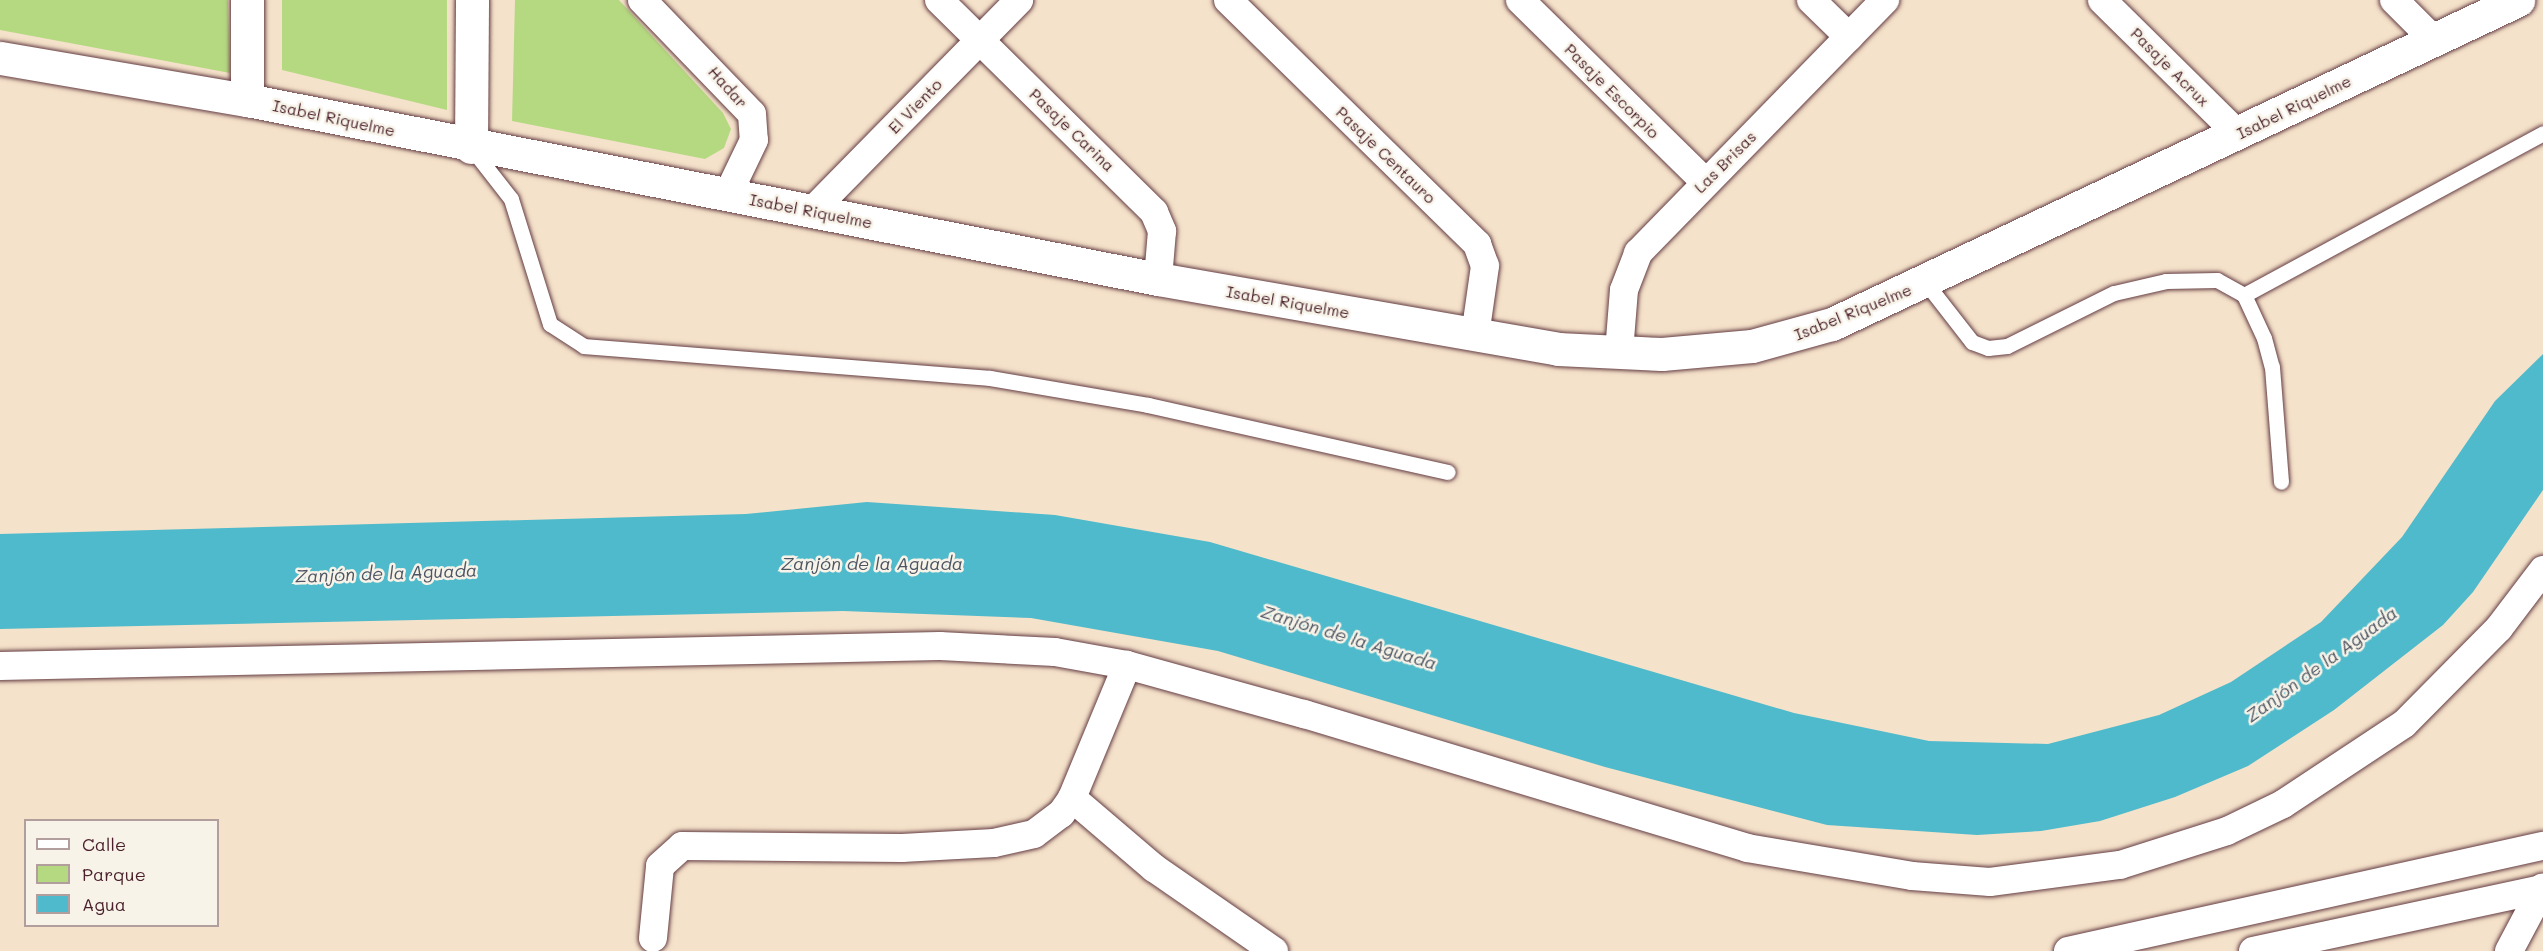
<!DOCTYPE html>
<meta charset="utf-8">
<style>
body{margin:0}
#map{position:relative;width:2543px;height:951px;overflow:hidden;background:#f5e2ca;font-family:Mali,sans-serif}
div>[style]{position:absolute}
.green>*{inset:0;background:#b5d981}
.water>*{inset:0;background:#4fbacb}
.roads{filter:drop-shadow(0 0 2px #643c43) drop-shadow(0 0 2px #643c43)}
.service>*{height:15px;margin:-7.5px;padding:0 7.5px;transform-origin:7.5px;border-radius:7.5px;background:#fff}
.minor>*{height:28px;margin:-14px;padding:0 14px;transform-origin:14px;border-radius:14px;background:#fff}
.tertiary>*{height:33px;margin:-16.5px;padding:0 16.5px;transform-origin:16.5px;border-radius:16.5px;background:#fff}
span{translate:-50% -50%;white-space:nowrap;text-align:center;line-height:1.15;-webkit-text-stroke:5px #f7f3e8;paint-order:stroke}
.street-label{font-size:16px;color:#4a1f2b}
.water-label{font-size:18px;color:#4c5563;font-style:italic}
.legend{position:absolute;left:24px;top:819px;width:195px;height:108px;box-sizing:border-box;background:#f7f3e8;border:2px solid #b29e9c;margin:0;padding:8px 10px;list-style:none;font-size:18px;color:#4a1f2b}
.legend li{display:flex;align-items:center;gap:12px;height:30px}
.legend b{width:30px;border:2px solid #b29e9c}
</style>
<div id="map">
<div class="green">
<i style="clip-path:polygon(0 0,228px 0,230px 73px,0 30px)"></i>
<i style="clip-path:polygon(282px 0,447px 0,447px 110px,282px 70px)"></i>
<i style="clip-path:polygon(515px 0,619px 0,723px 113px,731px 129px,724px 148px,705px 159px,512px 121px)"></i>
</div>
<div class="water">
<i style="clip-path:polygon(2543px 354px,2543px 490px,2473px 592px,2443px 625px,2334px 710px,2248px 766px,2175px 797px,2100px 821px,2041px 831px,1977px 835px,1827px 825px,1605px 767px,1218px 651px,1031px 618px,843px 611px,0 629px,0 534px,746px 514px,867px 502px,1055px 515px,1210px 542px,1794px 713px,1929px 741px,2048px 744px,2159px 715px,2231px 682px,2321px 622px,2402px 537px,2495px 401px)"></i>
</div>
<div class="roads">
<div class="service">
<i style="left:472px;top:149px;width:63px;rotate:52deg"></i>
<i style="left:511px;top:199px;width:131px;rotate:72.7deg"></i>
<i style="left:550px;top:324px;width:40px;rotate:32.9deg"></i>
<i style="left:584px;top:346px;width:407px;rotate:4.5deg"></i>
<i style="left:990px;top:378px;width:160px;rotate:9.7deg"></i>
<i style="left:1148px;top:405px;width:307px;rotate:12.6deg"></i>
<i style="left:1926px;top:283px;width:75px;rotate:52.1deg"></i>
<i style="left:1972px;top:342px;width:17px;rotate:21deg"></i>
<i style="left:1988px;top:348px;width:19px;rotate:-6deg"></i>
<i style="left:2007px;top:346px;width:119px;rotate:-26.4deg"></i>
<i style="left:2114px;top:293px;width:53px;rotate:-13deg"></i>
<i style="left:2166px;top:281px;width:51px;rotate:-1.1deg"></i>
<i style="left:2217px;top:280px;width:31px;rotate:29deg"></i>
<i style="left:2244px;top:295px;width:47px;rotate:65.1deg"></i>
<i style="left:2264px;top:338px;width:30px;rotate:75deg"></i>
<i style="left:2272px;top:367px;width:115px;rotate:85.5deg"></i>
<i style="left:2244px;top:295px;width:340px;rotate:-28.4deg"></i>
</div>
<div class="minor">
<i style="left:642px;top:0;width:158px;rotate:46deg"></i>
<i style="left:752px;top:114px;width:26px;rotate:86deg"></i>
<i style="left:754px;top:140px;width:60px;rotate:115.7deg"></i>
<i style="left:939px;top:0;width:302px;rotate:44.6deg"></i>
<i style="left:1154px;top:212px;width:21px;rotate:67deg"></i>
<i style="left:1162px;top:231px;width:48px;rotate:94.8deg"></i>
<i style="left:1228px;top:0;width:349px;rotate:44.4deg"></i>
<i style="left:1477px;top:244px;width:23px;rotate:70deg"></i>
<i style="left:1485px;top:266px;width:70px;rotate:98.2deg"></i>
<i style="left:1520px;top:0;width:260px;rotate:44.5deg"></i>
<i style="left:1811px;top:0;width:53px;rotate:44.2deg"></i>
<i style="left:2102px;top:0;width:191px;rotate:44.6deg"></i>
<i style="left:2394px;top:0;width:55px;rotate:45deg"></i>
<i style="left:811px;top:212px;width:297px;rotate:-45.5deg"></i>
<i style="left:1619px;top:352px;width:62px;rotate:-85.4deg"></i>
<i style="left:1624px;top:290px;width:40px;rotate:-69deg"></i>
<i style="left:1638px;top:253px;width:354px;rotate:-45.7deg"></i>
<i style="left:0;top:666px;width:940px;rotate:-1.22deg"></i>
<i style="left:940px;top:646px;width:115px;rotate:3deg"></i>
<i style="left:1055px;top:652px;width:73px;rotate:10.2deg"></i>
<i style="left:1127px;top:665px;width:184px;rotate:15.5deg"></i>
<i style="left:1304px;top:714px;width:463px;rotate:16.8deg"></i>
<i style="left:1747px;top:848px;width:167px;rotate:9.6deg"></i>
<i style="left:1912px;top:876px;width:78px;rotate:4.4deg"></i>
<i style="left:1990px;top:882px;width:131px;rotate:-7.5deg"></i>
<i style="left:2120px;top:865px;width:112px;rotate:-17.6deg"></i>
<i style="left:2227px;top:831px;width:62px;rotate:-25.7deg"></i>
<i style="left:2283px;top:804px;width:145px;rotate:-33.5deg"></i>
<i style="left:2404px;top:724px;width:135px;rotate:-45.3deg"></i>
<i style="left:2499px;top:628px;width:73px;rotate:-52.8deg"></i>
<i style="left:1072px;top:798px;width:108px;rotate:40.5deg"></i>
<i style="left:1154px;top:868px;width:146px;rotate:34.7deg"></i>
<i style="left:653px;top:938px;width:72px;rotate:-84.4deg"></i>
<i style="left:660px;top:866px;width:30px;rotate:-42deg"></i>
<i style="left:682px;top:846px;width:220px;rotate:0.5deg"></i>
<i style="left:902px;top:848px;width:92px;rotate:-3.1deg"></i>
<i style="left:994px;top:843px;width:41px;rotate:-12.7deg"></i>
<i style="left:1034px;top:834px;width:34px;rotate:-37deg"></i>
<i style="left:1061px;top:814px;width:19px;rotate:-55deg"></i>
<i style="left:1072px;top:798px;width:144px;rotate:-67.5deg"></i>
<i style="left:2068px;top:951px;width:486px;rotate:-12.5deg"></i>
<i style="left:2253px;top:951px;width:297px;rotate:-12.1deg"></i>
<i style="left:2509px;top:951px;width:72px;rotate:-62deg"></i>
</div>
<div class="tertiary">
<i style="left:0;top:58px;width:251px;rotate:9.7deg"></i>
<i style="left:247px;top:100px;width:928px;rotate:11.12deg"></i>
<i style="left:1158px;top:279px;width:406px;rotate:9.9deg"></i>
<i style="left:1558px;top:349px;width:104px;rotate:2.8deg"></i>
<i style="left:1662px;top:354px;width:90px;rotate:-5.1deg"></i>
<i style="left:1752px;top:346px;width:83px;rotate:-15.4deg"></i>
<i style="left:1832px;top:324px;width:759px;rotate:-25.28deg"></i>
<i style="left:247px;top:100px;width:100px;rotate:-90deg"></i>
<i style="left:471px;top:147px;width:147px;rotate:-89.6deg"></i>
</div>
</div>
<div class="street-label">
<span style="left:2170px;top:67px;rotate:45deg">Pasaje Acrux</span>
<span style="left:728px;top:87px;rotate:48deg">Hadar</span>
<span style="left:1612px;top:91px;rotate:45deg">Pasaje Escorpio</span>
<span style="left:915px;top:106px;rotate:-46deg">El Viento</span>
<span style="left:2294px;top:107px;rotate:-26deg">Isabel Riquelme</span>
<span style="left:334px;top:118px;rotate:12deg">Isabel Riquelme</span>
<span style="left:1072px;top:130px;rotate:44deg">Pasaje Carina</span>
<span style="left:1386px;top:155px;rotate:44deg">Pasaje Centauro</span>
<span style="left:1725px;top:162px;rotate:-45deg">Las Brisas</span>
<span style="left:811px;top:211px;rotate:11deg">Isabel Riquelme</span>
<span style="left:1288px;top:302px;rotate:10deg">Isabel Riquelme</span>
<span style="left:1853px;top:312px;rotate:-22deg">Isabel Riquelme</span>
</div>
<div class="water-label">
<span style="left:872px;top:563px">Zanjón de la Aguada</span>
<span style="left:386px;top:573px;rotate:-2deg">Zanjón de la Aguada</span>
<span style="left:1349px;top:637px;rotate:17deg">Zanjón de la Aguada</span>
<span style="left:2321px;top:664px;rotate:-36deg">Zanjón de la Aguada</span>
</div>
<ul class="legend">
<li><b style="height:8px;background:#fff"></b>Calle</li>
<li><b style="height:16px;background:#b5d981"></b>Parque</li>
<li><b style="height:16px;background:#4fbacb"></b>Agua</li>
</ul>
</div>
